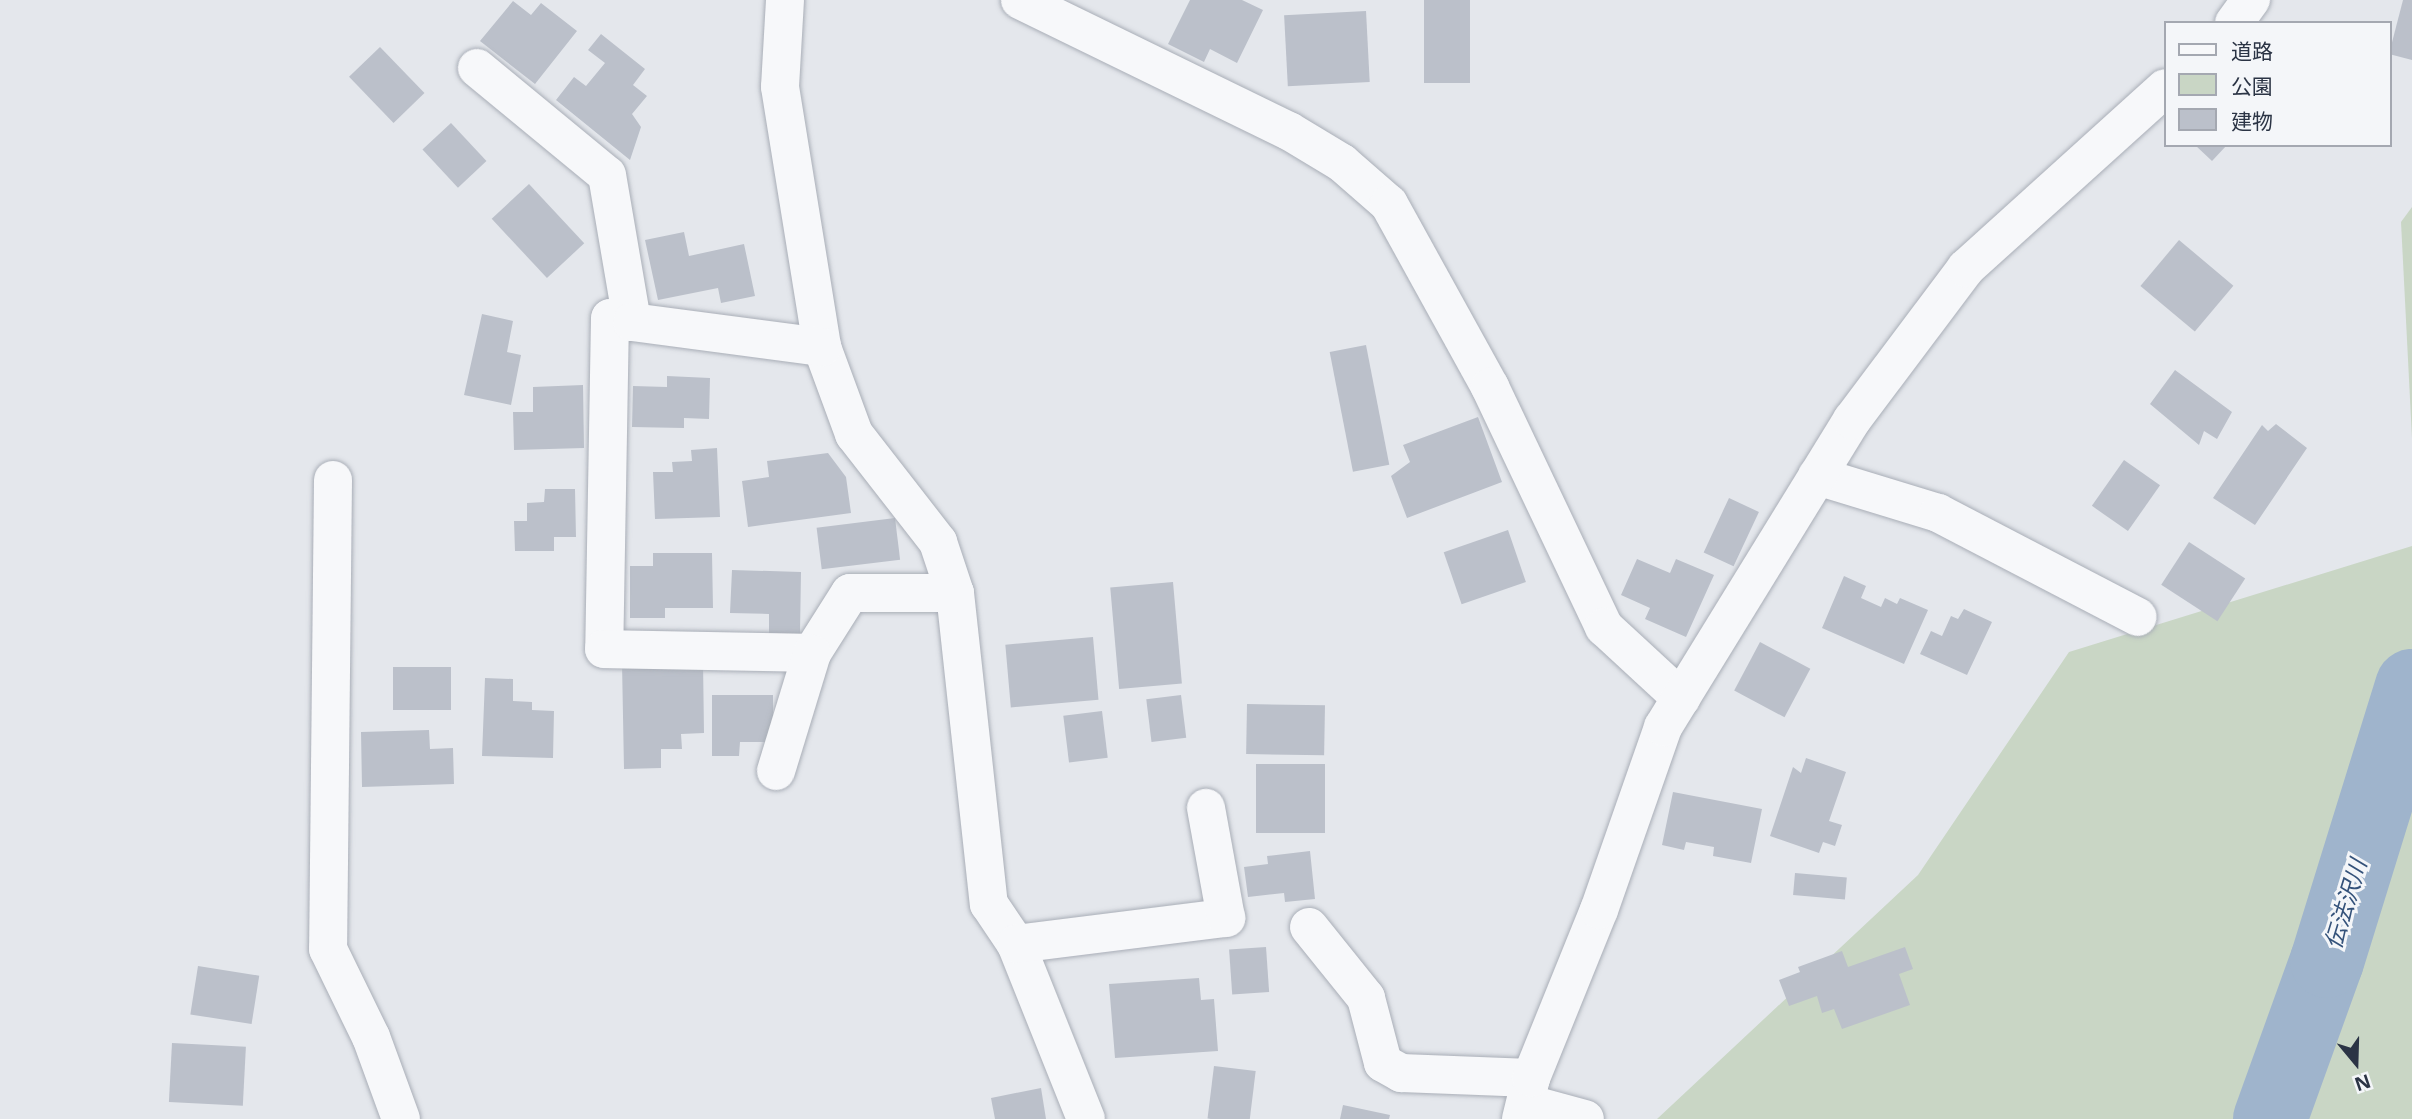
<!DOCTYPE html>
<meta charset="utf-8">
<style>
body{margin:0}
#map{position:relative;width:2412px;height:1119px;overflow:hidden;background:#e4e7ec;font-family:"Noto Sans","Noto Sans JP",sans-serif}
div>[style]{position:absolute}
.green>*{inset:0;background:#c9d6c5}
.river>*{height:74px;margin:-37px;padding:0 37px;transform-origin:37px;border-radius:37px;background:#9fb4cc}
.building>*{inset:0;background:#bbc0ca;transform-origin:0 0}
.roads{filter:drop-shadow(0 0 2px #a9aeb7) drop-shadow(0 0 2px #a9aeb7)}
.minor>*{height:38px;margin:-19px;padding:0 19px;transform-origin:19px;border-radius:19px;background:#f7f8fa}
span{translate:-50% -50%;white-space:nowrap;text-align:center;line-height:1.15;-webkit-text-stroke:6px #f4f6f9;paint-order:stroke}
.water-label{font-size:23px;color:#34527a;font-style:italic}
.legend{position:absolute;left:2164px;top:21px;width:228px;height:126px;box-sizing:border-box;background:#f4f6f9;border:2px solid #a4a8b1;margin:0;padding:9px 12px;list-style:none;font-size:21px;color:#2b3445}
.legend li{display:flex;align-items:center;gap:14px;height:35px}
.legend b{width:35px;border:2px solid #a4a8b1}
.north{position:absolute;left:2321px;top:1028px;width:70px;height:70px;-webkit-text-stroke:5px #f4f6f9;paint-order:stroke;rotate:161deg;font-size:19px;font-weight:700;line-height:28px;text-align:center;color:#2b3445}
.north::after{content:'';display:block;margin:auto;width:24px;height:32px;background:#2b3445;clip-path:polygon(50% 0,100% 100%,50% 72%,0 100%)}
</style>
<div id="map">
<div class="green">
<i style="clip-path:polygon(2412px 207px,2412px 438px,2401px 222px)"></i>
<i style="clip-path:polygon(2412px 546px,2412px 1119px,1657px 1119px,1918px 875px,2069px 652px)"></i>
</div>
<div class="river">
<i style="left:2270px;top:1119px;width:168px;rotate:-70.2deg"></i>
<i style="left:2327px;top:961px;width:288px;rotate:-72.8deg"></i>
</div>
<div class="building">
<i style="clip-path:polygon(1190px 0,1242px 0,1263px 10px,1237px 63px,1210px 49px,1204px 62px,1168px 44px)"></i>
<i style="left:1424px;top:0;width:46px;height:83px"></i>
<i style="clip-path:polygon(2403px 0,2412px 0,2412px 60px,2389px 54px)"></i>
<i style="clip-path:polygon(513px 1px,531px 15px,541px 3px,577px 31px,535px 84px,480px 41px)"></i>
<i style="left:1366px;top:11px;width:71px;height:82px;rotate:87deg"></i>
<i style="clip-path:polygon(601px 34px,645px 69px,633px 85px,647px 96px,632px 114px,641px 127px,630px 160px,556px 100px,574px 77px,586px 86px,605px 63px,588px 50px)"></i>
<i style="left:380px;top:47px;width:64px;height:43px;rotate:46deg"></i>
<i style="left:451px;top:123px;width:52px;height:39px;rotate:47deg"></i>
<i style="clip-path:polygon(2195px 145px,2227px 145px,2212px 161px)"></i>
<i style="left:529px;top:184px;width:81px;height:51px;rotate:47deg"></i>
<i style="clip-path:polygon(684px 232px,689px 256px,744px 244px,755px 296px,721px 303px,718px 288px,658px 300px,645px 240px)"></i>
<i style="left:2179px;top:240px;width:71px;height:60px;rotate:40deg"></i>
<i style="clip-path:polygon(482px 314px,513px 321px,507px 352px,521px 355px,511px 405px,464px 395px)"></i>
<i style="left:1366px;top:345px;width:122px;height:37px;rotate:79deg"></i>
<i style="clip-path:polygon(2175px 370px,2232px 412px,2217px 439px,2204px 431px,2199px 445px,2150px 404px)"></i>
<i style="clip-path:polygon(667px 376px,710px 378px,709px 419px,684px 418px,684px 428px,632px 427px,633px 386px,667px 387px)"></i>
<i style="clip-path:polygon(583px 385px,584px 448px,514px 450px,513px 412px,533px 412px,533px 387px)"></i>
<i style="clip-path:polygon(1478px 417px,1502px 482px,1407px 518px,1391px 476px,1410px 462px,1403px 445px)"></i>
<i style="clip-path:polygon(2276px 424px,2307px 448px,2255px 525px,2213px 498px,2262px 425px,2268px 431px)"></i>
<i style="clip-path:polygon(717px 448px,720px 517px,655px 519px,653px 472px,673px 472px,672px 462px,692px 461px,691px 450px)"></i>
<i style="clip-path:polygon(828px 453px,846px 477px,851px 513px,748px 527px,742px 481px,769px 477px,767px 461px)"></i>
<i style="left:2124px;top:460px;width:44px;height:56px;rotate:35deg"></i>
<i style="clip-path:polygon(545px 489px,575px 489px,576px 537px,554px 537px,554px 551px,515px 551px,514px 521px,527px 521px,527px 503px,544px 502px)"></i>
<i style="left:1729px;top:498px;width:33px;height:60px;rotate:25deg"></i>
<i style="left:895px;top:518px;width:42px;height:79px;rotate:83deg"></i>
<i style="left:1508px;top:530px;width:55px;height:68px;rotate:71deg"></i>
<i style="left:2189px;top:542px;width:67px;height:51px;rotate:33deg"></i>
<i style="clip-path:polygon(653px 553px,712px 553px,713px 608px,665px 608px,665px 618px,630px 618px,630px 566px,653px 566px)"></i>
<i style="clip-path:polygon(1637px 559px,1670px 573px,1676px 559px,1714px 575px,1686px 637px,1645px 619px,1650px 608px,1621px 595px)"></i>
<i style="clip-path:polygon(732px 570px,801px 572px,800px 634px,769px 633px,769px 614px,730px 613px)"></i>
<i style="clip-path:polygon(1844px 576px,1866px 586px,1861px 598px,1881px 607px,1885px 598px,1897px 604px,1900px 598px,1928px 610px,1904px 664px,1822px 628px)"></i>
<i style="left:1173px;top:582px;width:102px;height:63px;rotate:85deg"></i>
<i style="clip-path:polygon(1964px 609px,1992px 622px,1967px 675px,1920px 654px,1931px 631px,1942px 636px,1951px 616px,1958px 619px)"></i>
<i style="left:1093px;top:637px;width:63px;height:88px;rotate:85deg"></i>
<i style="left:1760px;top:642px;width:57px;height:55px;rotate:28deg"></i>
<i style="clip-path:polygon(703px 661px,704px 733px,681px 734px,682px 749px,661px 749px,661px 768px,624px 769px,622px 663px)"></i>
<i style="left:451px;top:667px;width:43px;height:58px;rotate:90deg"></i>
<i style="clip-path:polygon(485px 678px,513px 679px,513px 701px,532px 702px,532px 710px,554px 711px,553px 758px,482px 756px)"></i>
<i style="clip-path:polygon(712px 695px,773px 695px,773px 742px,740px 742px,739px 756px,712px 756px)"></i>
<i style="left:1181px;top:695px;width:43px;height:35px;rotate:83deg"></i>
<i style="left:1247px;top:704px;width:78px;height:50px;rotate:1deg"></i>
<i style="left:1102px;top:711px;width:47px;height:39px;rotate:83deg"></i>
<i style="clip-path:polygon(429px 730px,430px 749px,453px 748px,454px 784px,362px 787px,361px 732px)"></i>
<i style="clip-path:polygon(1806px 758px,1846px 772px,1829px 821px,1842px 825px,1835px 846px,1823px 842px,1819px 853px,1770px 836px,1793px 767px,1801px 773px)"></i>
<i style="left:1325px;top:764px;width:69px;height:69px;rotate:90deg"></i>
<i style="clip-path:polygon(1673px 792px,1762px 809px,1751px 863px,1713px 856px,1714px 847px,1686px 842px,1684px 850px,1662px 845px)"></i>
<i style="clip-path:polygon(1310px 851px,1315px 899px,1285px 902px,1284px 893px,1248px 897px,1244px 867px,1268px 864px,1267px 856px)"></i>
<i style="left:1795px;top:873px;width:52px;height:22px;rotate:5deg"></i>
<i style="left:1266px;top:947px;width:45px;height:37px;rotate:86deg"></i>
<i style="clip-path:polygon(1905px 947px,1913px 969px,1899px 974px,1910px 1005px,1842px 1029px,1834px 1009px,1822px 1013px,1817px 996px,1789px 1006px,1779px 980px,1800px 972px,1798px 967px,1842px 951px,1848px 967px)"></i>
<i style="left:198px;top:966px;width:62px;height:49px;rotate:9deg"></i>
<i style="clip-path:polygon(1199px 978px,1201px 1000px,1214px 999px,1218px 1051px,1115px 1058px,1109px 984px)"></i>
<i style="left:172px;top:1043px;width:74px;height:59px;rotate:3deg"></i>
<i style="left:1214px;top:1066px;width:42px;height:53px;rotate:7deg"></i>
<i style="clip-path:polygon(1041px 1088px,1046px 1119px,995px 1119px,991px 1098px)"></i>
<i style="clip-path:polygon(1343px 1105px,1390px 1115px,1389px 1119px,1340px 1119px)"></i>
</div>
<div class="roads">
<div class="minor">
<i style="left:785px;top:0;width:87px;rotate:93.3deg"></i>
<i style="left:780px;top:87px;width:263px;rotate:80.8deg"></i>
<i style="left:822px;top:347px;width:93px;rotate:69.8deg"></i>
<i style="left:854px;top:434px;width:137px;rotate:52.1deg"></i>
<i style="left:938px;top:542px;width:54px;rotate:71.6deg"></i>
<i style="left:955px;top:593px;width:313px;rotate:83.8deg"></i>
<i style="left:989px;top:904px;width:48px;rotate:56deg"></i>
<i style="left:1016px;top:944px;width:188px;rotate:68.2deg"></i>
<i style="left:1020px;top:0;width:299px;rotate:26deg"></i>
<i style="left:1289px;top:131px;width:62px;rotate:31.1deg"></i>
<i style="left:1342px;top:163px;width:62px;rotate:41.1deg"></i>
<i style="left:1389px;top:204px;width:209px;rotate:61.1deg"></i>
<i style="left:1490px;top:387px;width:266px;rotate:64.6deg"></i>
<i style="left:1604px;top:627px;width:105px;rotate:42.7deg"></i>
<i style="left:2234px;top:23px;width:29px;rotate:-54deg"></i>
<i style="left:477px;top:68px;width:168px;rotate:39.5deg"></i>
<i style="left:607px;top:175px;width:149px;rotate:80.3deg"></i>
<i style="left:632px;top:322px;width:22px;rotate:-170deg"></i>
<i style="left:610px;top:318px;width:331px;rotate:91deg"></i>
<i style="left:604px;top:649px;width:208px;rotate:1.1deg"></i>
<i style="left:812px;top:653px;width:71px;rotate:-57.7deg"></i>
<i style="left:850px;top:593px;width:105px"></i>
<i style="left:632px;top:322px;width:192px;rotate:7.5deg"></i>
<i style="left:1817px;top:476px;width:127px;rotate:17deg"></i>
<i style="left:1938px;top:513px;width:225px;rotate:27.5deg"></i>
<i style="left:333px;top:480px;width:469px;rotate:90.6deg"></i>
<i style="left:328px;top:949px;width:98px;rotate:64deg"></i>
<i style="left:371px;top:1037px;width:87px;rotate:69.9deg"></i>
<i style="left:776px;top:771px;width:123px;rotate:-73deg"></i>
<i style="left:1309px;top:927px;width:91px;rotate:51.2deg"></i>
<i style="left:1366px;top:998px;width:67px;rotate:75.3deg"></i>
<i style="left:1383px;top:1063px;width:21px;rotate:29deg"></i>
<i style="left:1401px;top:1073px;width:130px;rotate:2.2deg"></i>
<i style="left:1016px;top:944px;width:212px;rotate:-7.1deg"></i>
<i style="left:1226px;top:918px;width:112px;rotate:-100.3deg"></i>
<i style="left:1526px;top:1103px;width:61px;rotate:15.2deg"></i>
<i style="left:1521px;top:1119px;width:42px;rotate:-76.3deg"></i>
<i style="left:1531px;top:1078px;width:181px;rotate:-68deg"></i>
<i style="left:1599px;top:910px;width:194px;rotate:-70.7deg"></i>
<i style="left:1663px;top:727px;width:361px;rotate:-58.4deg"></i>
<i style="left:1852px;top:420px;width:190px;rotate:-53.1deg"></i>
<i style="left:1966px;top:268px;width:268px;rotate:-42.1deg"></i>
</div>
</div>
<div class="water-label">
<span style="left:2345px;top:904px;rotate:-73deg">伝法沢川</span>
</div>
<ul class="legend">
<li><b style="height:9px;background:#f7f8fa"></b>道路</li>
<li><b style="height:19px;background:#c9d6c5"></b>公園</li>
<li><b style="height:19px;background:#bbc0ca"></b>建物</li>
</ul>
<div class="north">N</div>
</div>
